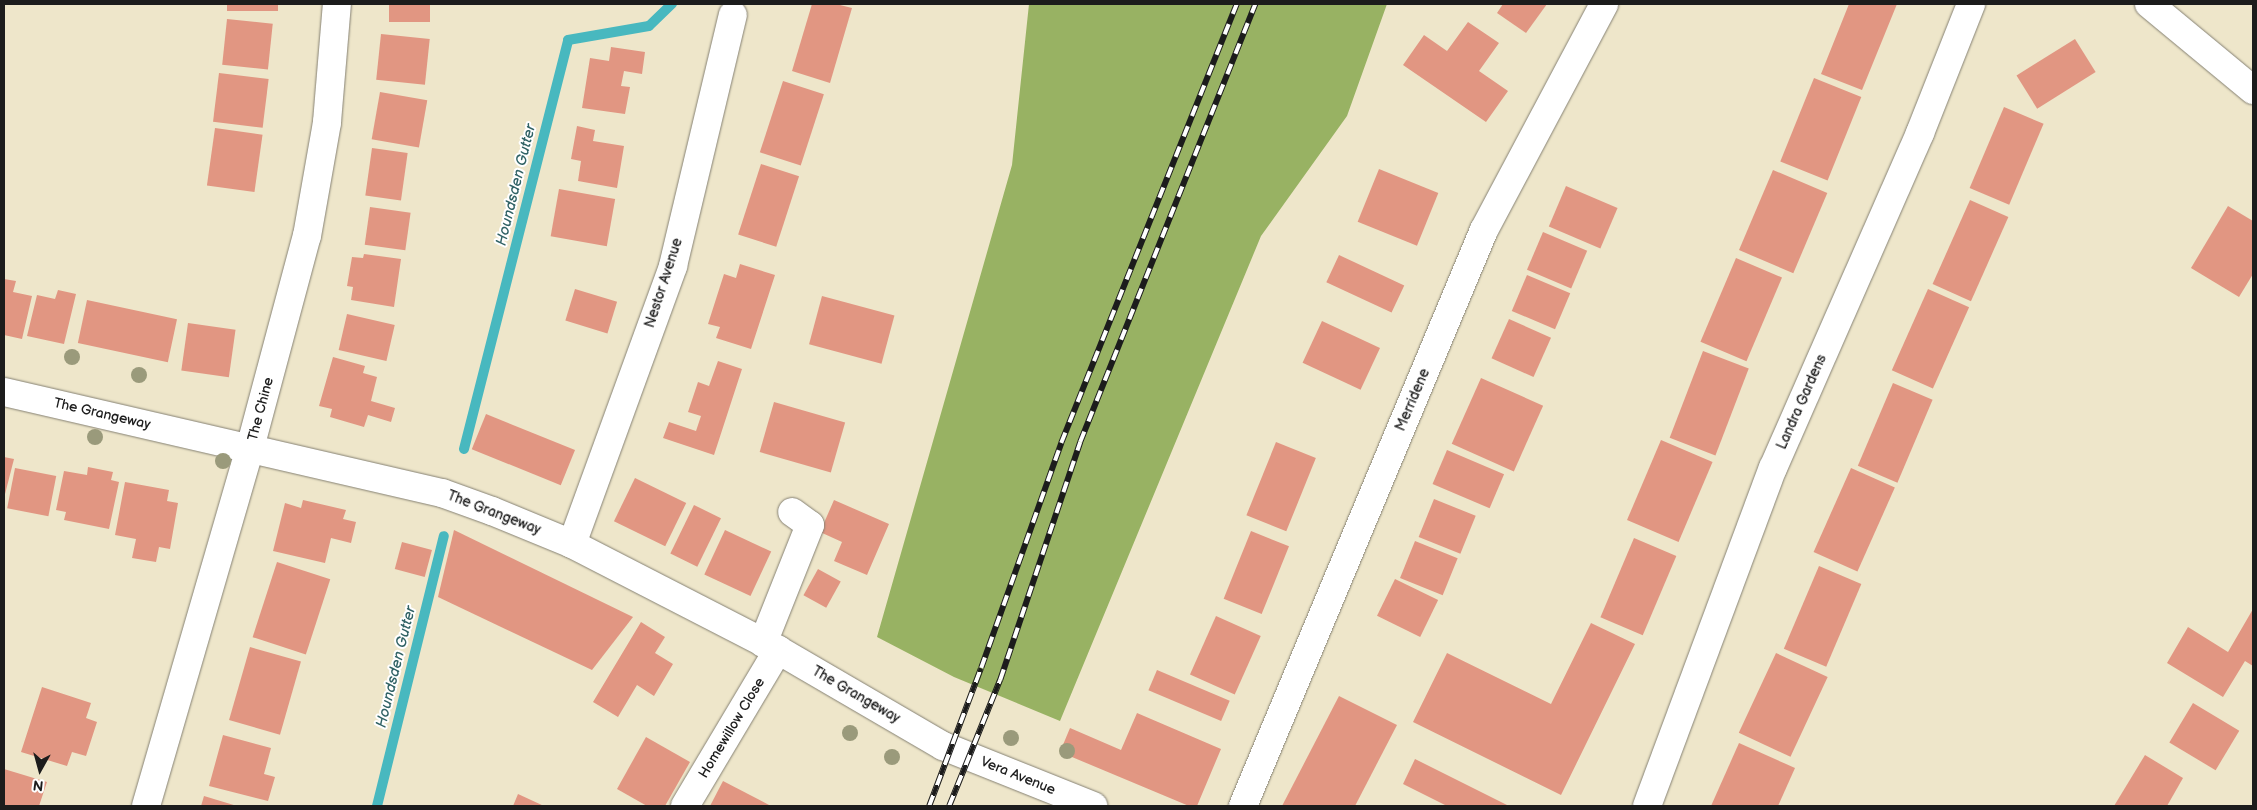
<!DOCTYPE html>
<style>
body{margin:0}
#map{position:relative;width:2257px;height:810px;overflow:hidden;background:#eee6ca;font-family:"Balsamiq Sans",sans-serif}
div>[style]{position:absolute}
.forest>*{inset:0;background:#98b263}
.stream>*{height:10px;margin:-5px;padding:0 5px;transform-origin:5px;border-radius:5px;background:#48b8bf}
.building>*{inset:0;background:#e19682;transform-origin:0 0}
.roads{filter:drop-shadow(0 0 1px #858173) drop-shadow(0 0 1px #858173)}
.minor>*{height:28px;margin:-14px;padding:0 14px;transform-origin:14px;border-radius:14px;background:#fff}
.rail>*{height:5.5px;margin-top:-2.75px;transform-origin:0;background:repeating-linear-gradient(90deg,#fff 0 11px,#1c1c1c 0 22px);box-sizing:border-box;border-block:1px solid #1c1c1c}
.trees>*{width:16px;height:16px;margin:-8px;border-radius:50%;background:#9a9a7b}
span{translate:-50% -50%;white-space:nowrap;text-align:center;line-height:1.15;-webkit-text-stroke:4px #fff;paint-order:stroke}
.street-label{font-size:14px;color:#1c1c1c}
.water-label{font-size:15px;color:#306265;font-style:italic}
.frame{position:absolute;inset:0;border:5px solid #1c1c1c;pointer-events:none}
.north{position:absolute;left:15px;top:745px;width:50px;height:50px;-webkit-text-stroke:4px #fff;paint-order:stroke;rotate:187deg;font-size:14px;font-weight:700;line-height:20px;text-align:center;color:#1c1c1c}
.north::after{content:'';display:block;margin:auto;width:18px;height:22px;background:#1c1c1c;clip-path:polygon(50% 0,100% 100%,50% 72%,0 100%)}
</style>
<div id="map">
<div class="forest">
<i style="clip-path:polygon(1029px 4px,1387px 4px,1347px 116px,1261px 236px,1060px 721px,954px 677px,877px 637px,1012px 165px)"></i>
</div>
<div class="stream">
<i style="left:464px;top:449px;width:422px;rotate:-75.7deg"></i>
<i style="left:568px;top:40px;width:82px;rotate:-9.8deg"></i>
<i style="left:649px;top:26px;width:32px;rotate:-44deg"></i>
<i style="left:377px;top:806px;width:278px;rotate:-76.1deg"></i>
</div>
<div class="building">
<i style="left:227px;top:4px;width:51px;height:7px"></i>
<i style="left:389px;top:4px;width:41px;height:18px"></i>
<i style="clip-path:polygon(812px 4px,836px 4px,852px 8px,830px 83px,792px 71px)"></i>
<i style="clip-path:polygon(1503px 4px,1547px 4px,1526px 33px,1497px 13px)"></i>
<i style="clip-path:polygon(1849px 4px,1897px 4px,1862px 90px,1821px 74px)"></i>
<i style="left:227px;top:19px;width:46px;height:46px;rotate:6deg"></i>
<i style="clip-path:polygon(1468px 22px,1499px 43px,1479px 71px,1508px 91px,1486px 122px,1403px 65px,1424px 35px,1447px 51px)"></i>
<i style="left:381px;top:34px;width:49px;height:46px;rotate:6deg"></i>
<i style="left:2075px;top:39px;width:39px;height:69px;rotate:58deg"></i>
<i style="clip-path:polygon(611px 47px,645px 52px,642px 74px,624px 71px,621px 86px,630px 87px,625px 114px,582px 108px,590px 58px,609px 61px)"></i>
<i style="left:219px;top:73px;width:50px;height:49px;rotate:7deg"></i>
<i style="left:1814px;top:78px;width:51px;height:90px;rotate:22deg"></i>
<i style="left:783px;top:81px;width:43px;height:75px;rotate:18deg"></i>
<i style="left:380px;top:92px;width:48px;height:48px;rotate:10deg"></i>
<i style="left:2004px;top:107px;width:43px;height:88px;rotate:23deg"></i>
<i style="clip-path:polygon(577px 126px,595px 130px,593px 141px,624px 146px,617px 188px,578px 181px,581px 161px,571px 159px)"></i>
<i style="left:215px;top:128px;width:48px;height:58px;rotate:8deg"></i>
<i style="left:372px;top:148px;width:36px;height:48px;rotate:8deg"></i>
<i style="left:761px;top:164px;width:40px;height:74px;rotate:18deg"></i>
<i style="left:1379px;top:169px;width:64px;height:57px;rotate:22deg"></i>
<i style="left:1773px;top:170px;width:59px;height:87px;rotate:23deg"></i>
<i style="left:1566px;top:186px;width:56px;height:44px;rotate:23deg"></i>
<i style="left:559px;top:189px;width:57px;height:48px;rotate:10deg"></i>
<i style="left:1970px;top:200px;width:42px;height:92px;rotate:24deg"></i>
<i style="clip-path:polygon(2228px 206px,2253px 221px,2253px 274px,2239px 297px,2191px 268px)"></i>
<i style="left:370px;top:207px;width:41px;height:38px;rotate:8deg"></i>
<i style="left:1543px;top:232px;width:48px;height:41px;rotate:23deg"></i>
<i style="clip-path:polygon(364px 254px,401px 259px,394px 307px,351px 300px,353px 287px,347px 286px,352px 257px,363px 258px)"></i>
<i style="left:1339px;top:255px;width:72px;height:30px;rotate:25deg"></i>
<i style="left:1736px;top:258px;width:50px;height:91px;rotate:23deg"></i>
<i style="clip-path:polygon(740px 264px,775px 275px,751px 349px,716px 338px,720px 327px,708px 324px,724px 274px,736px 278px)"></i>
<i style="left:1527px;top:275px;width:47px;height:39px;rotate:23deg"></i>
<i style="clip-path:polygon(4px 279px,16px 281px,13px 292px,32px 296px,22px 339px,4px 335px)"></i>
<i style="left:575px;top:289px;width:44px;height:33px;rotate:17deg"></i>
<i style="left:1928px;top:289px;width:45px;height:89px;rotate:24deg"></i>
<i style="clip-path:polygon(58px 290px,76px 294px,64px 344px,27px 336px,37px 295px,55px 299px)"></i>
<i style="left:822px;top:296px;width:75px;height:50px;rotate:15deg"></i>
<i style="left:87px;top:300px;width:92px;height:44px;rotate:12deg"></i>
<i style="left:347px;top:314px;width:49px;height:37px;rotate:13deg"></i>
<i style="left:1509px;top:319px;width:46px;height:43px;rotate:24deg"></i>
<i style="left:1322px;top:321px;width:64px;height:46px;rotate:25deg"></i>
<i style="left:188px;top:323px;width:48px;height:48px;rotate:8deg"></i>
<i style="left:1703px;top:351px;width:49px;height:93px;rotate:21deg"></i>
<i style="clip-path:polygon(333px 357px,365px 366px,363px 373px,377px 377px,371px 401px,395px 408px,391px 422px,368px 415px,364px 427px,330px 417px,332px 409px,319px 406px)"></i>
<i style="clip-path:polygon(718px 361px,742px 369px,714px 455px,663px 438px,669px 422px,696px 431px,701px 416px,688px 412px,698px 382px,709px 386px)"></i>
<i style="left:1481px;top:378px;width:68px;height:72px;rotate:24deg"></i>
<i style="left:1893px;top:383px;width:43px;height:90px;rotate:23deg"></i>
<i style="left:774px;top:402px;width:74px;height:52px;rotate:16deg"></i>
<i style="left:486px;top:414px;width:96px;height:38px;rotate:22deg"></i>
<i style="left:1661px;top:440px;width:56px;height:87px;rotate:23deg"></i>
<i style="left:1276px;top:442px;width:43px;height:79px;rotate:22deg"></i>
<i style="left:1447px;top:450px;width:62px;height:37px;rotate:23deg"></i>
<i style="clip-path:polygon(4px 457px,14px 459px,4px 498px)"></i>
<i style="clip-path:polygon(88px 467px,113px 472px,111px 480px,119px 482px,109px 529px,64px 520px,66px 512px,56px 510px,64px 471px,87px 475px)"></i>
<i style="left:15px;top:468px;width:42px;height:41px;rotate:11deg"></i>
<i style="left:1851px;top:468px;width:48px;height:92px;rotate:24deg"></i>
<i style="left:635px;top:478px;width:57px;height:48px;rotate:26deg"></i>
<i style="clip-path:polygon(125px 482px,169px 490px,167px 501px,178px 503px,170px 549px,159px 547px,156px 562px,132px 558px,136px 539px,115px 535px)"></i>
<i style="left:1434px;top:499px;width:45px;height:41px;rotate:22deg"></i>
<i style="clip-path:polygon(303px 500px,346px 510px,343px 519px,356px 522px,351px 543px,331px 538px,325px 563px,273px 551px,285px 503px,301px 508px)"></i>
<i style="clip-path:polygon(834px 500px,889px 524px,867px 575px,834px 561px,842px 542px,820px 532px)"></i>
<i style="left:694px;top:505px;width:30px;height:54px;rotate:26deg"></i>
<i style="clip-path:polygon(454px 530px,633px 617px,592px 670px,438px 597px)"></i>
<i style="left:725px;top:530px;width:51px;height:49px;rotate:25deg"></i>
<i style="left:1251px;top:531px;width:41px;height:73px;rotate:22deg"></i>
<i style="left:1634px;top:538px;width:46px;height:86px;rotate:23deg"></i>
<i style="left:1415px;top:541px;width:46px;height:40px;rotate:22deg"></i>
<i style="left:402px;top:542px;width:31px;height:28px;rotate:15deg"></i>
<i style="left:277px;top:562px;width:56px;height:79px;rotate:18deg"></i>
<i style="left:1819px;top:566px;width:46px;height:90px;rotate:23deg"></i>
<i style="left:818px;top:569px;width:26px;height:30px;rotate:29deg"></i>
<i style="left:1395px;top:579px;width:48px;height:41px;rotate:26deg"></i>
<i style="clip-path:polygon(2253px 609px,2253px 666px,2245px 661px,2223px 697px,2167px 663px,2188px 627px,2228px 652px)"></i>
<i style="left:1216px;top:616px;width:49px;height:64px;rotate:24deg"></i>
<i style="clip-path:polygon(641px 622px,665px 637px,655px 653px,673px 664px,654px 696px,637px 685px,618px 717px,593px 702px)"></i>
<i style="clip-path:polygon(1591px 623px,1635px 644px,1561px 795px,1413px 722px,1447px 653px,1551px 704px)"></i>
<i style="left:250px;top:647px;width:53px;height:76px;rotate:16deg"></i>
<i style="left:1776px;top:653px;width:57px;height:88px;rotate:25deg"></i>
<i style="left:1157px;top:670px;width:79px;height:22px;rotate:23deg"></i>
<i style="clip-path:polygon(42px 687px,91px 703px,86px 718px,97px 722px,86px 756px,72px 752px,67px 766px,21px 752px)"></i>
<i style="clip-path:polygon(1339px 696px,1397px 725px,1355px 806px,1282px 806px)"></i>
<i style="left:2193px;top:703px;width:54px;height:46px;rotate:31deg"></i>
<i style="clip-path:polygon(1137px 713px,1221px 749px,1197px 806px,1189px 806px,1060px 752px,1070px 728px,1121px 750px)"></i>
<i style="clip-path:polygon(223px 735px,271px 748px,264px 774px,275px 777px,268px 801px,209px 786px)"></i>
<i style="clip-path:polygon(646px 737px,690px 762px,665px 806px,647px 806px,617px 789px)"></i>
<i style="clip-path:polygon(1739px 743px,1795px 768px,1778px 806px,1711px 806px)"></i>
<i style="clip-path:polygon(2145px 755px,2183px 778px,2167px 806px,2114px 806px)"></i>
<i style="clip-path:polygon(1415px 759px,1509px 806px,1447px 806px,1403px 784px)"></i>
<i style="clip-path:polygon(4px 769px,47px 782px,39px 806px,4px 806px)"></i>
<i style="clip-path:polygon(723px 781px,771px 806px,710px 806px)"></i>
<i style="clip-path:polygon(518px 794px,544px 806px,513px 806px)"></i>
<i style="clip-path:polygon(204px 796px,237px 806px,201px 806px)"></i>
</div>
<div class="roads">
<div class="minor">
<i style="left:2149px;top:4px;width:135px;rotate:39.6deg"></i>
<i style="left:4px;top:392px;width:449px;rotate:13deg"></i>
<i style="left:442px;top:493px;width:53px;rotate:19.8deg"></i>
<i style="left:492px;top:511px;width:87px;rotate:22.4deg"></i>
<i style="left:572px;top:544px;width:232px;rotate:27.2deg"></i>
<i style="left:778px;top:650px;width:191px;rotate:30.2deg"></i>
<i style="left:943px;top:746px;width:162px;rotate:21.8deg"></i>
<i style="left:572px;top:544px;width:296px;rotate:-70deg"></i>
<i style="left:673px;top:266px;width:258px;rotate:-76.6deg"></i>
<i style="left:763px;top:643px;width:127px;rotate:-68.3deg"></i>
<i style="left:810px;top:525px;width:22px;rotate:-144deg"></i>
<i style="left:146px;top:806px;width:373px;rotate:-73.8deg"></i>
<i style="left:250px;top:448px;width:220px;rotate:-75deg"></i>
<i style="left:307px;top:236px;width:116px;rotate:-80deg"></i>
<i style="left:327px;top:122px;width:118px;rotate:-85.2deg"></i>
<i style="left:685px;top:806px;width:182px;rotate:-59.2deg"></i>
<i style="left:1243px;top:806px;width:624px;rotate:-67.3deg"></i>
<i style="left:1484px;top:230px;width:256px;rotate:-62deg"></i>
<i style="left:1647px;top:806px;width:361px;rotate:-69.6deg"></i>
<i style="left:1773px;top:468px;width:366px;rotate:-66.3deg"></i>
<i style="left:1920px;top:133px;width:139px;rotate:-68.4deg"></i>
</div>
</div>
<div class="rail">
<i style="left:929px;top:806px;width:147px;rotate:-69.4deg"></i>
<i style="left:981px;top:668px;width:239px;rotate:-70.4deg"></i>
<i style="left:1061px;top:443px;width:473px;rotate:-68.2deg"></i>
<i style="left:949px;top:806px;width:136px;rotate:-68deg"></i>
<i style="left:1000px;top:680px;width:251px;rotate:-71.4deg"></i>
<i style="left:1080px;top:442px;width:472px;rotate:-68.2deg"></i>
</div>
<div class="trees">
<i style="left:72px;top:357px"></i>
<i style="left:139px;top:375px"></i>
<i style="left:95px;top:437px"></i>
<i style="left:223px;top:461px"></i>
<i style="left:850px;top:733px"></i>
<i style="left:1011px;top:738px"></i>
<i style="left:1067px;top:751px"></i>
<i style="left:892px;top:757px"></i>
</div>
<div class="street-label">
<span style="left:664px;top:283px;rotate:-72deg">Nestor Avenue</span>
<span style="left:1413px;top:400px;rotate:-67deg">Merridene</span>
<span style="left:1802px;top:402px;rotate:-66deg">Landra Gardens</span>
<span style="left:261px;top:409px;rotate:-75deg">The Chine</span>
<span style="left:102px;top:414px;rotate:13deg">The Grangeway</span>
<span style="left:494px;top:513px;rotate:21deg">The Grangeway</span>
<span style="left:856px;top:695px;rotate:30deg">The Grangeway</span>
<span style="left:732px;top:728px;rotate:-59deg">Homewillow Close</span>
<span style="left:1018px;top:776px;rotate:22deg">Vera Avenue</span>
</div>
<div class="water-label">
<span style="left:516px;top:185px;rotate:-76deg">Houndsden Gutter</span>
<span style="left:396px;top:667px;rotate:-76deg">Houndsden Gutter</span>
</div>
<div class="frame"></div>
<div class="north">N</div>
</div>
